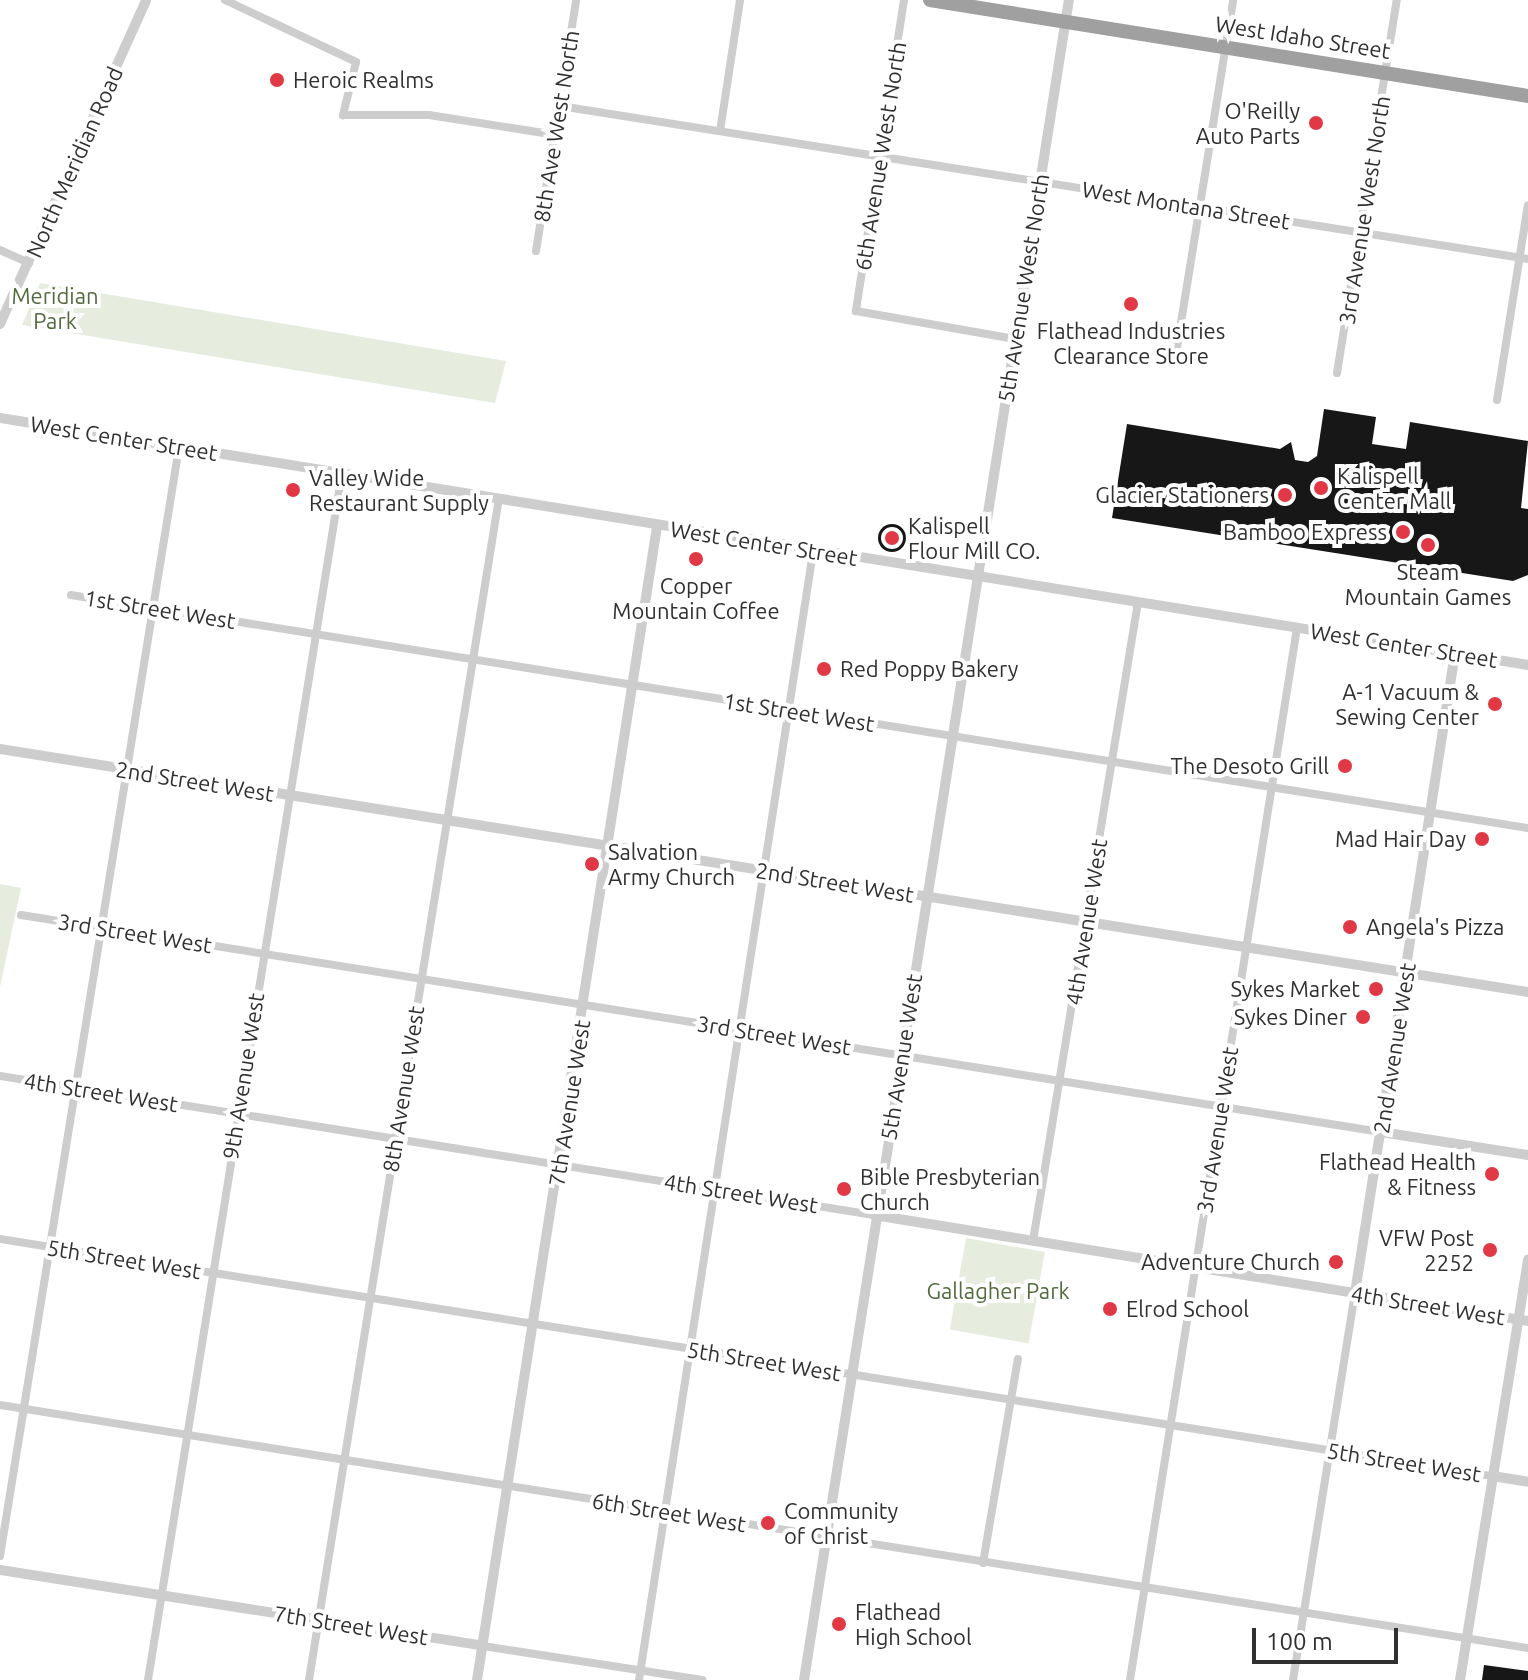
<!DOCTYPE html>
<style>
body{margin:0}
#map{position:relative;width:1528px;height:1680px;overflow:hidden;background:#fff;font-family:Ubuntu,sans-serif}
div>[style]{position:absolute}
.green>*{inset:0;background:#e6eddf;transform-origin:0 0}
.building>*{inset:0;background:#171717}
.round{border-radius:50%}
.minor>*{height:8px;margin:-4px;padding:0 4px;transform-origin:4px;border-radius:4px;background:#cdcdcd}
.tertiary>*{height:10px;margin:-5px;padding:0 5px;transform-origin:5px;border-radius:5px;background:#cdcdcd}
.trunk>*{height:14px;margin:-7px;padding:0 7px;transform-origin:7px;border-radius:7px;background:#a0a0a0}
.dots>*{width:22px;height:22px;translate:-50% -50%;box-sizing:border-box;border:4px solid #fff;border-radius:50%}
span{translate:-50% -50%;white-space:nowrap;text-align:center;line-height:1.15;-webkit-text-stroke:8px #fff;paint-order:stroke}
.street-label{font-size:22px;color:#303030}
.poi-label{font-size:22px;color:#303030}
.left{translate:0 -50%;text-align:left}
.right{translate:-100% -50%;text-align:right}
.park-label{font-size:22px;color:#536b3e}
.scale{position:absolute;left:1252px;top:1628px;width:146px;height:36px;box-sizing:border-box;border:4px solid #303030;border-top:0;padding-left:10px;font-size:24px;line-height:28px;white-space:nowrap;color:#303030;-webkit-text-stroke:6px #fff;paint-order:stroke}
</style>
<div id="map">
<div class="green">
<i style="clip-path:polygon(40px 283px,440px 350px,506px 361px,495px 403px,22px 325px)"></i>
<i style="clip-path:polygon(0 884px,21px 888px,0 987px)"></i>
<i style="left:966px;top:1238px;width:80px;height:93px;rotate:10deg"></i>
</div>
<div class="building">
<i style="clip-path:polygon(1324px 409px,1376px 417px,1372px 444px,1406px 449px,1410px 422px,1528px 441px,1521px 508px,1528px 509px,1528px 575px,1513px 581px,1112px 518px,1127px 424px,1280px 449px,1291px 442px,1295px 460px,1308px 462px,1317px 456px)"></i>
<i class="round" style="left:878px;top:524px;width:28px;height:28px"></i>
<i style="clip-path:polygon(1484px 1665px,1528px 1671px,1528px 1680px,1482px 1680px)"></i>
</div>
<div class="minor">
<i style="left:225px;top:0;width:145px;rotate:25.3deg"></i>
<i style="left:356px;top:62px;width:55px;rotate:103.8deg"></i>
<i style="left:343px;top:115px;width:86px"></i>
<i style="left:429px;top:115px;width:129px;rotate:8.9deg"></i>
<i style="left:904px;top:0;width:315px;rotate:98.8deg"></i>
<i style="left:856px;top:311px;width:160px;rotate:10deg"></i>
<i style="left:560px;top:106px;width:980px;rotate:8.98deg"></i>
<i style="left:720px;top:131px;width:133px;rotate:-81.3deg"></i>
<i style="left:0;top:250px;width:32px;rotate:24deg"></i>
<i style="left:536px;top:251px;width:254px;rotate:-80.9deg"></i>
<i style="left:1177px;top:347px;width:351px;rotate:-80.8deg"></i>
<i style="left:1337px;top:373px;width:378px;rotate:-80.9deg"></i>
<i style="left:1497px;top:400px;width:197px;rotate:-81deg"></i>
<i style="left:71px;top:595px;width:1476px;rotate:9.09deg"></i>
<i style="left:21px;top:915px;width:1377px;rotate:9.07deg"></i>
<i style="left:0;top:1076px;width:885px;rotate:9.04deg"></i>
<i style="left:0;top:1239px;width:1511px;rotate:9.03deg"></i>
<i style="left:1033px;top:1241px;width:648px;rotate:-80.67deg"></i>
<i style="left:0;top:1405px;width:1547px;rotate:9.04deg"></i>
<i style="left:0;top:1556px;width:1123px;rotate:-80.83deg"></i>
<i style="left:983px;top:1563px;width:207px;rotate:-80.3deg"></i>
<i style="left:483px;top:1646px;width:222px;rotate:8.8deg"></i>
<i style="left:148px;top:1680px;width:1222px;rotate:-80.87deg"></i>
<i style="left:309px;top:1680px;width:1197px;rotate:-80.87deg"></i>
<i style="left:639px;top:1680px;width:1141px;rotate:-81.23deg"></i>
<i style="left:1130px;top:1680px;width:1065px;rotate:-80.98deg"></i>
<i style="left:1293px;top:1680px;width:392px;rotate:-80.9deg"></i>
</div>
<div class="tertiary">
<i style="left:0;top:324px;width:355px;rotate:-65.7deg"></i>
<i style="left:0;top:418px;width:1548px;rotate:9.18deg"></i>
<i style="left:0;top:749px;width:1547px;rotate:9.04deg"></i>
<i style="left:1381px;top:1132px;width:149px;rotate:8.9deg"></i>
<i style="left:874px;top:1215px;width:663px;rotate:9.21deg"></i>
<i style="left:1355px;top:1293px;width:648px;rotate:-81.12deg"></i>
<i style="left:1492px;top:1476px;width:36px;rotate:9deg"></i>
<i style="left:0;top:1570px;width:489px;rotate:8.9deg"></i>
<i style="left:477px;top:1680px;width:1168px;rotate:-81.13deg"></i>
<i style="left:804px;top:1680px;width:1701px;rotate:-81.04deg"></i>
<i style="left:1460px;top:1680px;width:426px;rotate:-80.8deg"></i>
</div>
<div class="trunk">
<i style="left:930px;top:0;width:606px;rotate:9.12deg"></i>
</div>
<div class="dots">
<i style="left:277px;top:80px;background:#e13845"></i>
<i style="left:1316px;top:123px;background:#e13845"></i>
<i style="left:1131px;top:304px;background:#e13845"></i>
<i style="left:1321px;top:488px;background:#e13845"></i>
<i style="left:293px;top:490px;background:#e13845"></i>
<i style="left:1285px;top:495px;background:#e13845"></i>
<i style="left:1403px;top:532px;background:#e13845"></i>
<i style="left:892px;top:538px;background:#e13845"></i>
<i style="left:1428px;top:545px;background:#e13845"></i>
<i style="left:696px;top:559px;background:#e13845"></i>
<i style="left:824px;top:669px;background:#e13845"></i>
<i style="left:1495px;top:704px;background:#e13845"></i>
<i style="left:1345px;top:766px;background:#e13845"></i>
<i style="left:1482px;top:839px;background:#e13845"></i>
<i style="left:592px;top:864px;background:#e13845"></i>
<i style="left:1350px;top:927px;background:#e13845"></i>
<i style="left:1376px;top:989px;background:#e13845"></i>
<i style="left:1363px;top:1017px;background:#e13845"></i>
<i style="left:1492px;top:1174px;background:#e13845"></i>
<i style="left:844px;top:1189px;background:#e13845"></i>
<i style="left:1490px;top:1250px;background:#e13845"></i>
<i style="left:1336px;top:1262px;background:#e13845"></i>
<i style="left:1110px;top:1309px;background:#e13845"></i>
<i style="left:768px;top:1523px;background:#e13845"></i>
<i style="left:839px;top:1624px;background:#e13845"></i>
</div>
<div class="street-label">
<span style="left:1303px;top:37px;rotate:9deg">West Idaho Street</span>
<span style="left:556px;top:126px;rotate:-81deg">8th Ave West North</span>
<span style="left:880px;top:156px;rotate:-81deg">6th Avenue West North</span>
<span style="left:74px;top:162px;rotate:-66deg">North Meridian Road</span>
<span style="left:1186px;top:205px;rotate:9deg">West Montana Street</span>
<span style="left:1364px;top:210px;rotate:-81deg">3rd Avenue West North</span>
<span style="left:1023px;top:288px;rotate:-81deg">5th Avenue West North</span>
<span style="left:124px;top:438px;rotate:9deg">West Center Street</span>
<span style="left:764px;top:543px;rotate:9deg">West Center Street</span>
<span style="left:160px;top:609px;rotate:9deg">1st Street West</span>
<span style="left:1404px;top:645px;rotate:9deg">West Center Street</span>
<span style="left:799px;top:712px;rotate:9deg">1st Street West</span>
<span style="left:195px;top:781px;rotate:9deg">2nd Street West</span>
<span style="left:835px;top:882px;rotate:9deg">2nd Street West</span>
<span style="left:1086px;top:922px;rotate:-81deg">4th Avenue West</span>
<span style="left:135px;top:933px;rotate:9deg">3rd Street West</span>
<span style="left:774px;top:1035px;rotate:9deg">3rd Street West</span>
<span style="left:1394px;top:1048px;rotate:-81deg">2nd Avenue West</span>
<span style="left:901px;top:1057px;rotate:-81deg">5th Avenue West</span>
<span style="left:243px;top:1076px;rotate:-81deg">9th Avenue West</span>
<span style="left:403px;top:1089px;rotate:-81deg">8th Avenue West</span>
<span style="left:101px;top:1092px;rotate:9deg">4th Street West</span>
<span style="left:569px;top:1103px;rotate:-81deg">7th Avenue West</span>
<span style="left:1217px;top:1130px;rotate:-81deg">3rd Avenue West</span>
<span style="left:741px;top:1193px;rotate:9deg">4th Street West</span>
<span style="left:124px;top:1259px;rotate:9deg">5th Street West</span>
<span style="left:1428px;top:1305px;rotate:9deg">4th Street West</span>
<span style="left:764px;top:1361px;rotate:9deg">5th Street West</span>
<span style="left:1404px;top:1462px;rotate:9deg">5th Street West</span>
<span style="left:669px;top:1512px;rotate:9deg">6th Street West</span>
<span style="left:351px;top:1625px;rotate:9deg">7th Street West</span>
</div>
<div class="poi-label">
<span class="left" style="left:293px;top:80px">Heroic Realms</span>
<span class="right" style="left:1300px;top:123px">O'Reilly<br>Auto Parts</span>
<span style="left:1131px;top:343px">Flathead Industries<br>Clearance Store</span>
<span class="left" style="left:1337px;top:488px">Kalispell<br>Center Mall</span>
<span class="left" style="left:309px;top:490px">Valley Wide<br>Restaurant Supply</span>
<span class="right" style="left:1269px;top:495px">Glacier Stationers</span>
<span class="left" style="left:908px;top:538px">Kalispell<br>Flour Mill CO.</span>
<span class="right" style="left:1387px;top:532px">Bamboo Express</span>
<span style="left:1428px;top:584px">Steam<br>Mountain Games</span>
<span style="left:696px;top:598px">Copper<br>Mountain Coffee</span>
<span class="left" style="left:840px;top:669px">Red Poppy Bakery</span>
<span class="right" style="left:1479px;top:704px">A-1 Vacuum &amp;<br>Sewing Center</span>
<span class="right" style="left:1329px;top:766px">The Desoto Grill</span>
<span class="right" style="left:1466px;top:839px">Mad Hair Day</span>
<span class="left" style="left:608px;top:864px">Salvation<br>Army Church</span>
<span class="left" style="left:1366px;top:927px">Angela's Pizza</span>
<span class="right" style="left:1360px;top:989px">Sykes Market</span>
<span class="right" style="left:1347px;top:1017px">Sykes Diner</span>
<span class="right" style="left:1476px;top:1174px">Flathead Health<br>&amp; Fitness</span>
<span class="left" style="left:860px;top:1189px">Bible Presbyterian<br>Church</span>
<span class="right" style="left:1474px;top:1250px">VFW Post<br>2252</span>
<span class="right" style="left:1320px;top:1262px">Adventure Church</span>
<span class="left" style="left:1126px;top:1309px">Elrod School</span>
<span class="left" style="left:784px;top:1523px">Community<br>of Christ</span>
<span class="left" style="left:855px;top:1624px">Flathead<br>High School</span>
</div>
<div class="park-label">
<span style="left:55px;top:308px">Meridian<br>Park</span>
<span style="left:998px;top:1291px">Gallagher Park</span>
</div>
<div class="scale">100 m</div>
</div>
